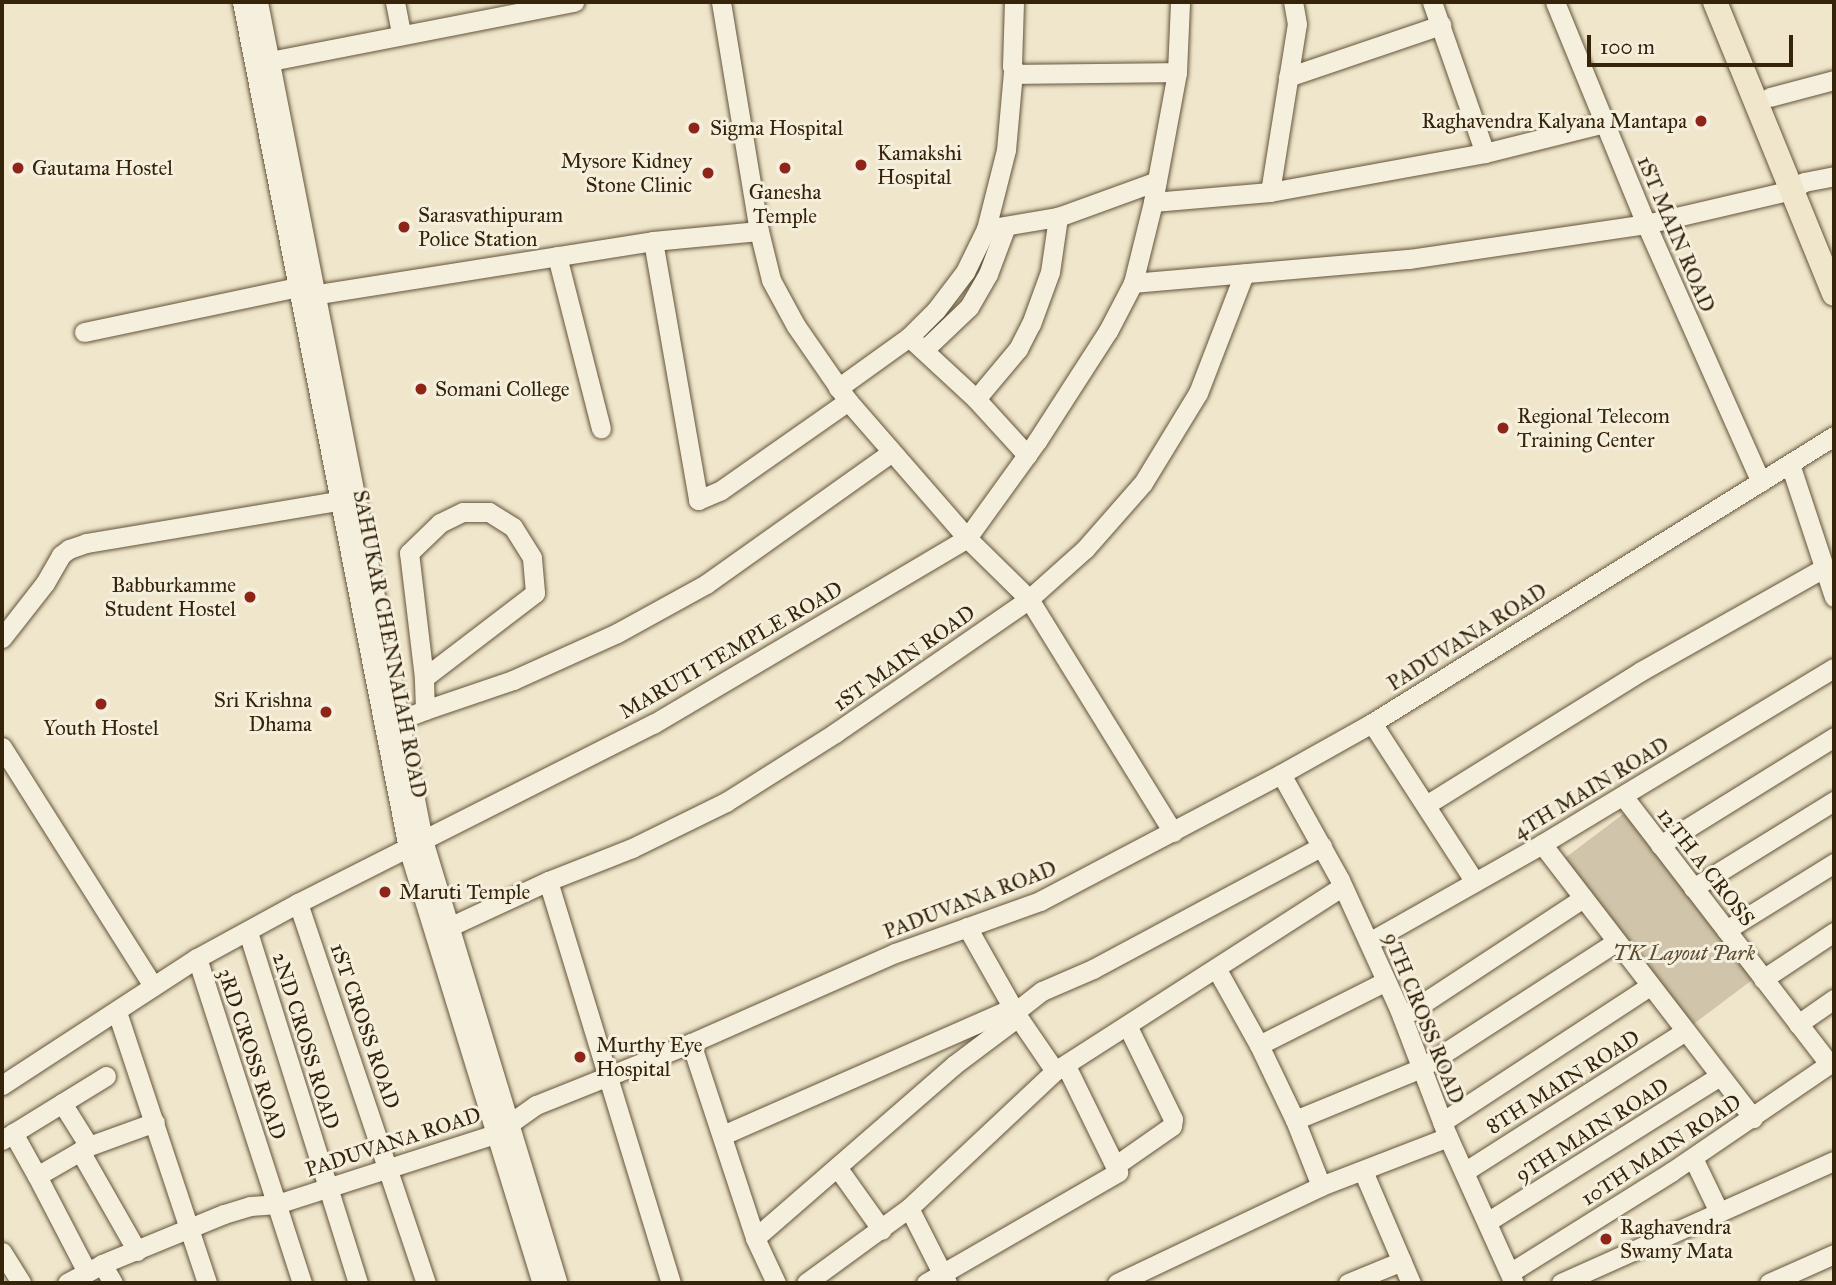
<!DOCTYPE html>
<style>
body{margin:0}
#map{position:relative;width:1836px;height:1285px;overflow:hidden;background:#efe6cb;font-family:"IM FELL Great Primer",serif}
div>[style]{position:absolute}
.green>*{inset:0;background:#d0c5aa;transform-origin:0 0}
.roads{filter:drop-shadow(0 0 2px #64543a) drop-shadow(0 0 2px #64543a)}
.minor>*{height:19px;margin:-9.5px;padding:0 9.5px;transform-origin:9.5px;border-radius:9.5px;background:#f5efdd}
.major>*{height:24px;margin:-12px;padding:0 12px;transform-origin:12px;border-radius:12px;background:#efe6cb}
.dots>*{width:19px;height:19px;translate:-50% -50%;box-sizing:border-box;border:4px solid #f5efdd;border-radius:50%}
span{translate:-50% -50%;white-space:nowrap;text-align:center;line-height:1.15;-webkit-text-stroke:6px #f5efdd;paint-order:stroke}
.poi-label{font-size:21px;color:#36240a}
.right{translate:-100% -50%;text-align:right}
.left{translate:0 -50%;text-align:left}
.street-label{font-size:21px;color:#36240a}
.park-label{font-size:21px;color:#5c4c32;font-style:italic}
.frame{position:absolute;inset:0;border:4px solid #36240a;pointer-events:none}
.scale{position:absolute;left:1587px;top:35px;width:206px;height:32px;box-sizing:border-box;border:4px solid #36240a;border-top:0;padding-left:9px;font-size:21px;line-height:24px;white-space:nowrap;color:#36240a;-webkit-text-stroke:5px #f5efdd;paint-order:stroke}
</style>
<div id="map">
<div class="green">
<i style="left:1630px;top:809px;width:210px;height:89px;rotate:53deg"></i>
</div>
<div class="roads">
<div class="minor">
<i style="left:242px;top:2px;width:862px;rotate:78.9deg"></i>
<i style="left:408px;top:848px;width:455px;rotate:72.9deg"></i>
<i style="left:258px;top:2px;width:854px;rotate:78.86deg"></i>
<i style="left:423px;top:840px;width:463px;rotate:73.1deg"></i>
<i style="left:395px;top:2px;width:33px;rotate:79deg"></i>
<i style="left:721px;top:2px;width:232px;rotate:80.6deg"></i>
<i style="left:759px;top:231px;width:50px;rotate:76.2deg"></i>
<i style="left:771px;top:280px;width:52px;rotate:61.5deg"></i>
<i style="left:796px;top:326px;width:91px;rotate:55.3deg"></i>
<i style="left:848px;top:401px;width:181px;rotate:49deg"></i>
<i style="left:967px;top:538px;width:87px;rotate:44.5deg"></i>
<i style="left:1029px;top:599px;width:274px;rotate:58.3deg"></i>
<i style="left:1014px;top:2px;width:64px;rotate:91.8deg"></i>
<i style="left:1012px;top:66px;width:9px;rotate:58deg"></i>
<i style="left:1017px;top:74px;width:160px;rotate:-0.7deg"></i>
<i style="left:1432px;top:2px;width:160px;rotate:70.7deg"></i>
<i style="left:1555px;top:2px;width:240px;rotate:67.7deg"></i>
<i style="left:1646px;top:224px;width:282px;rotate:66deg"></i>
<i style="left:270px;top:61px;width:310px;rotate:-11deg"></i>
<i style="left:1288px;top:77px;width:162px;rotate:-18.8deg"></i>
<i style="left:1770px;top:97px;width:66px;rotate:-14.9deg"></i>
<i style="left:1270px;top:192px;width:170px;rotate:-80.9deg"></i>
<i style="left:1297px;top:24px;width:22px;rotate:-100deg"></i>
<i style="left:1153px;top:202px;width:117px;rotate:-4.9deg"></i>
<i style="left:1270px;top:192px;width:219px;rotate:-10.3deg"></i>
<i style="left:1485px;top:153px;width:123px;rotate:-14.1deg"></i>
<i style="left:986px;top:229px;width:81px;rotate:-75.8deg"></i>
<i style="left:1006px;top:150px;width:79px;rotate:-84.9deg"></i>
<i style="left:653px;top:241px;width:263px;rotate:80.1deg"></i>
<i style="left:698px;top:500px;width:25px;rotate:-23deg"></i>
<i style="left:721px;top:490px;width:155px;rotate:-35deg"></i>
<i style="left:557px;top:256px;width:178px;rotate:75.7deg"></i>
<i style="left:1133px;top:283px;width:277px;rotate:-5deg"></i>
<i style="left:1409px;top:259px;width:240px;rotate:-8.4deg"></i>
<i style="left:1646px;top:224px;width:150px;rotate:-13.1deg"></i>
<i style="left:1792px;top:190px;width:14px;rotate:-34deg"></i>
<i style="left:1804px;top:182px;width:31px;rotate:-11deg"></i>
<i style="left:306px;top:296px;width:351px;rotate:-9deg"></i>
<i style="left:653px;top:241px;width:106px;rotate:-5.4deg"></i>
<i style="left:84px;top:332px;width:218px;rotate:-11.9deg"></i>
<i style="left:909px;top:337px;width:91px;rotate:42.8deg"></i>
<i style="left:976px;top:399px;width:76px;rotate:47.7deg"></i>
<i style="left:924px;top:350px;width:62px;rotate:-43.7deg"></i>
<i style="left:969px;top:307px;width:38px;rotate:-60deg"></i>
<i style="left:988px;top:274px;width:51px;rotate:-69.4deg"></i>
<i style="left:838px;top:388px;width:87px;rotate:-35.7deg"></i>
<i style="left:909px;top:337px;width:38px;rotate:-45deg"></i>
<i style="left:936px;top:310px;width:48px;rotate:-52.7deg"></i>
<i style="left:965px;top:272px;width:48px;rotate:-64deg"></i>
<i style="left:986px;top:229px;width:73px;rotate:-9.5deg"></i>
<i style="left:1058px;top:217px;width:105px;rotate:-20deg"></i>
<i style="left:976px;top:399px;width:65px;rotate:-50deg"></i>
<i style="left:1018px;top:349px;width:28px;rotate:-63deg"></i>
<i style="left:1031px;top:324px;width:55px;rotate:-69.9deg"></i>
<i style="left:1050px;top:272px;width:56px;rotate:-81.7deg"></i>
<i style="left:1790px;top:464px;width:140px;rotate:71.7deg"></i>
<i style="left:2px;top:638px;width:70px;rotate:-52deg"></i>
<i style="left:45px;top:583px;width:32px;rotate:-60deg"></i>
<i style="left:61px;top:555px;width:10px;rotate:-37deg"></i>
<i style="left:69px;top:549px;width:18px;rotate:-19deg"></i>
<i style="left:86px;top:543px;width:255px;rotate:-9.5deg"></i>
<i style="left:425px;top:710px;width:93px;rotate:-18.8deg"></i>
<i style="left:513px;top:680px;width:114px;rotate:-24.3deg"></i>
<i style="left:617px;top:633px;width:102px;rotate:-28.8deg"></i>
<i style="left:706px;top:584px;width:228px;rotate:-35.4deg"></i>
<i style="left:415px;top:714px;width:11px;rotate:-22deg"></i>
<i style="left:425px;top:710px;width:32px;rotate:-92deg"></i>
<i style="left:424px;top:678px;width:126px;rotate:-96.8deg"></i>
<i style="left:409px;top:553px;width:43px;rotate:-44.1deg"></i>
<i style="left:440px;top:523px;width:25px;rotate:-26deg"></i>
<i style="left:463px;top:512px;width:26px"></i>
<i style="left:489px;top:512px;width:28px;rotate:32deg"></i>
<i style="left:513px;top:527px;width:36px;rotate:58deg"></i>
<i style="left:532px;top:558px;width:35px;rotate:85deg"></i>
<i style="left:535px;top:593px;width:140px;rotate:142.6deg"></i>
<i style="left:1372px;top:723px;width:189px;rotate:57.1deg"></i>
<i style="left:2px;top:747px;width:283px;rotate:57.7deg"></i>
<i style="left:1281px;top:774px;width:121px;rotate:60.9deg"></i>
<i style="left:1340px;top:880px;width:142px;rotate:65.4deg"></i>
<i style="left:1399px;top:1009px;width:137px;rotate:69.1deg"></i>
<i style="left:1448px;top:1137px;width:160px;rotate:65.7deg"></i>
<i style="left:1623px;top:796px;width:339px;rotate:52.4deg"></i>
<i style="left:1426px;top:805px;width:253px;rotate:-31.9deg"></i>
<i style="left:1641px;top:671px;width:210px;rotate:-29.4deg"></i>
<i style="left:1542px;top:844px;width:346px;rotate:52.4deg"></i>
<i style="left:1660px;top:845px;width:205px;rotate:-31.8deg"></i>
<i style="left:548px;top:881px;width:420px;rotate:73deg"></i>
<i style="left:1693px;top:888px;width:166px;rotate:-31.7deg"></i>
<i style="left:298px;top:903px;width:401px;rotate:71.4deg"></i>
<i style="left:449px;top:927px;width:109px;rotate:-24.9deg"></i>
<i style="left:548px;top:881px;width:90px;rotate:-21.4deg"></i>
<i style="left:632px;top:848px;width:105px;rotate:-26.1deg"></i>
<i style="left:726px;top:802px;width:129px;rotate:-32.3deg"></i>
<i style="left:835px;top:733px;width:236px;rotate:-34.6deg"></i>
<i style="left:1029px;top:599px;width:75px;rotate:-41.8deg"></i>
<i style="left:1085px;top:549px;width:88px;rotate:-48.7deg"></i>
<i style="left:1143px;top:483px;width:105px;rotate:-58.6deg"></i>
<i style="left:1198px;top:393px;width:128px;rotate:-68.9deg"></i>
<i style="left:967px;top:927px;width:103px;rotate:60.5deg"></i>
<i style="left:1018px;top:1017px;width:65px;rotate:55.6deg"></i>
<i style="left:1726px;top:930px;width:127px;rotate:-31.8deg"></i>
<i style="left:248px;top:932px;width:368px;rotate:72.6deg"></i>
<i style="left:1369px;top:942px;width:199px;rotate:-29.5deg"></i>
<i style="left:1542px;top:844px;width:341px;rotate:-31.1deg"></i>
<i style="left:197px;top:958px;width:342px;rotate:72.1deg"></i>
<i style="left:1216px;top:968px;width:88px;rotate:60.8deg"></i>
<i style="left:1259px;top:1045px;width:83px;rotate:64.4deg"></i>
<i style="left:1295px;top:1120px;width:71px;rotate:68.5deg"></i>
<i style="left:1763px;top:979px;width:85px;rotate:-33.5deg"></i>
<i style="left:117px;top:1012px;width:286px;rotate:71.6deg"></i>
<i style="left:1015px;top:1012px;width:34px;rotate:-38deg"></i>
<i style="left:1042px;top:991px;width:56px;rotate:-23.3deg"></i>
<i style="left:1093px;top:969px;width:260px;rotate:-28.2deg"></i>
<i style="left:1402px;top:1017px;width:217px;rotate:-33.3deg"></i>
<i style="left:1798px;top:1024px;width:44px;rotate:-34.8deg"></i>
<i style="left:691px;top:1043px;width:205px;rotate:71.8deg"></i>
<i style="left:755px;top:1238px;width:50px;rotate:65deg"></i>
<i style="left:1259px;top:1045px;width:140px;rotate:-26.7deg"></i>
<i style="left:2px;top:1085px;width:233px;rotate:-33.1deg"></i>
<i style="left:197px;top:958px;width:115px;rotate:-28.6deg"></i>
<i style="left:298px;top:903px;width:398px;rotate:-26.8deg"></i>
<i style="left:653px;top:724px;width:365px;rotate:-30.6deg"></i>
<i style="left:967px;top:538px;width:120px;rotate:-54.2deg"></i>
<i style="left:1037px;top:441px;width:131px;rotate:-57.2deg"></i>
<i style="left:1108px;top:331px;width:54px;rotate:-62.5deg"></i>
<i style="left:1133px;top:283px;width:83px;rotate:-76.1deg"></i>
<i style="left:1153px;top:202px;width:132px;rotate:-79.5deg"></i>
<i style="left:1177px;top:72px;width:70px;rotate:-87.5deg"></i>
<i style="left:62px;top:1103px;width:51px;rotate:57.9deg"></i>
<i style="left:1295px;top:1120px;width:136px;rotate:-22.4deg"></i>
<i style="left:1421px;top:1068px;width:232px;rotate:-32.9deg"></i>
<i style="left:1442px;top:1122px;width:249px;rotate:-33.2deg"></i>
<i style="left:13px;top:1133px;width:49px;rotate:60.8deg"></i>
<i style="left:723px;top:1135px;width:317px;rotate:-23.7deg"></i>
<i style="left:2px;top:1140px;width:122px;rotate:-31.6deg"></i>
<i style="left:80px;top:1151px;width:115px;rotate:60.3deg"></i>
<i style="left:1693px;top:1158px;width:60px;rotate:64.3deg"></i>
<i style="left:1116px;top:1165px;width:68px;rotate:-34.9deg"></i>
<i style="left:1172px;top:1126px;width:7px;rotate:-82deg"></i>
<i style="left:1173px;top:1119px;width:102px;rotate:-116.1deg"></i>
<i style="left:837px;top:1167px;width:77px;rotate:54.5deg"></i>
<i style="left:1363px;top:1171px;width:122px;rotate:66.8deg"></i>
<i style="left:1464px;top:1172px;width:262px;rotate:-32.5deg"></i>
<i style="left:909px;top:1208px;width:84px;rotate:63.1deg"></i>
<i style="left:1487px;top:1222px;width:275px;rotate:-32.1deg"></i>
<i style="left:755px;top:1238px;width:264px;rotate:-41deg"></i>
<i style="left:954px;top:1065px;width:80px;rotate:-36.9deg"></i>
<i style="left:2px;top:1252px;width:36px;rotate:58deg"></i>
<i style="left:102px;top:1264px;width:22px;rotate:60deg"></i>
<i style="left:87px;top:1272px;width:108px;rotate:-117.5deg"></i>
<i style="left:37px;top:1176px;width:60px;rotate:-30deg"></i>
<i style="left:89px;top:1146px;width:70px;rotate:-20deg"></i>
<i style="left:1511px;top:1272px;width:189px;rotate:-32deg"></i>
<i style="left:1671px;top:1172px;width:197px;rotate:-34.3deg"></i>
<i style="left:67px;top:1283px;width:40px;rotate:-28deg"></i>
<i style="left:102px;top:1264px;width:132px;rotate:-22.3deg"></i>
<i style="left:224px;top:1214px;width:27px;rotate:-17deg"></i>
<i style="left:250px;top:1206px;width:27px;rotate:-4deg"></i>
<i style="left:277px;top:1204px;width:229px;rotate:-17.8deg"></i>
<i style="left:495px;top:1134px;width:50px;rotate:-35.3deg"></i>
<i style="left:536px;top:1105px;width:167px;rotate:-21.8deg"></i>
<i style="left:691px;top:1043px;width:223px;rotate:-23.8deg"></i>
<i style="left:895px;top:953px;width:154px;rotate:-19.7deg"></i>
<i style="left:1040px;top:901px;width:272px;rotate:-27.8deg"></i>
<i style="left:1281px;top:774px;width:104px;rotate:-29.3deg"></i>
<i style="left:1372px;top:723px;width:544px;rotate:-31.85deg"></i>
<i style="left:806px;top:1283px;width:127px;rotate:-36.1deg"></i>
<i style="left:909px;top:1208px;width:200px;rotate:-43.2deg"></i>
<i style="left:1055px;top:1071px;width:341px;rotate:-32.7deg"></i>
<i style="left:926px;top:1283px;width:222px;rotate:-30deg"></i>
<i style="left:1118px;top:1172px;width:118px;rotate:-116.1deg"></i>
<i style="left:1117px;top:1283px;width:226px;rotate:-25.4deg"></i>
<i style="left:1321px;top:1186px;width:136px;rotate:-21.1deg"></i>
<i style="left:1348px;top:1283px;width:58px;rotate:-22.2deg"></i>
<i style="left:1561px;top:1283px;width:299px;rotate:-24.1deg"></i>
<i style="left:1769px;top:1283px;width:71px;rotate:-24deg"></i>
</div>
<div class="major">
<i style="left:1715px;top:2px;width:315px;rotate:67.8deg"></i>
</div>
</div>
<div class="dots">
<i style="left:1701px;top:121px;background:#8f2418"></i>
<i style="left:694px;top:128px;background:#8f2418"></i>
<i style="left:861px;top:165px;background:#8f2418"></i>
<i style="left:18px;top:168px;background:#8f2418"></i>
<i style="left:785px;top:168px;background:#8f2418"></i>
<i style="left:708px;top:173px;background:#8f2418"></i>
<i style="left:404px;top:227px;background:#8f2418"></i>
<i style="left:421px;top:389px;background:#8f2418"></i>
<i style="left:1503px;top:428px;background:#8f2418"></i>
<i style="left:250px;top:597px;background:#8f2418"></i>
<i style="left:101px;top:704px;background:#8f2418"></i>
<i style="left:326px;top:712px;background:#8f2418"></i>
<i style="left:385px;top:892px;background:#8f2418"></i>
<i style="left:580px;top:1057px;background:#8f2418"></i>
<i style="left:1606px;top:1239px;background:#8f2418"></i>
</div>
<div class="poi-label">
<span class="right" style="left:1687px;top:121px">Raghavendra Kalyana Mantapa</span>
<span class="left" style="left:710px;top:128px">Sigma Hospital</span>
<span class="left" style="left:877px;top:165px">Kamakshi<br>Hospital</span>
<span class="right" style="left:692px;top:173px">Mysore Kidney<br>Stone Clinic</span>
<span class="left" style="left:32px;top:168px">Gautama Hostel</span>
<span style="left:785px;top:204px">Ganesha<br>Temple</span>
<span class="left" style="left:418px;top:227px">Sarasvathipuram<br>Police Station</span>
<span class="left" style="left:435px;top:389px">Somani College</span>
<span class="left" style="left:1517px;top:428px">Regional Telecom<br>Training Center</span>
<span class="right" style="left:236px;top:597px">Babburkamme<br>Student Hostel</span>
<span class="right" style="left:312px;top:712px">Sri Krishna<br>Dhama</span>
<span style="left:101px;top:728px">Youth Hostel</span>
<span class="left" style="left:399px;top:892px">Maruti Temple</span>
<span class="left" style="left:596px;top:1057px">Murthy Eye<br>Hospital</span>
<span class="left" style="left:1620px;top:1239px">Raghavendra<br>Swamy Mata</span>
</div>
<div class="street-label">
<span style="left:1676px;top:234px;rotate:67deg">1ST MAIN ROAD</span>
<span style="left:1467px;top:637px;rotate:-32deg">PADUVANA ROAD</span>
<span style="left:390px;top:644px;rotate:79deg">SAHUKAR CHENNAIAH ROAD</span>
<span style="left:731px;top:650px;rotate:-30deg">MARUTI TEMPLE ROAD</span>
<span style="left:904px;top:658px;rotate:-35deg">1ST MAIN ROAD</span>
<span style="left:1591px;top:788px;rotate:-31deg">4TH MAIN ROAD</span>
<span style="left:1706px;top:867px;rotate:52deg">12TH A CROSS</span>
<span style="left:970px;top:900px;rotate:-21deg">PADUVANA ROAD</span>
<span style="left:1424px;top:1018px;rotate:68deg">9TH CROSS ROAD</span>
<span style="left:365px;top:1026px;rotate:71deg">1ST CROSS ROAD</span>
<span style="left:306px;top:1041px;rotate:73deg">2ND CROSS ROAD</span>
<span style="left:252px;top:1054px;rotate:72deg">3RD CROSS ROAD</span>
<span style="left:1563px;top:1082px;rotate:-32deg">8TH MAIN ROAD</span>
<span style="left:1592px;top:1130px;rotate:-32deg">9TH MAIN ROAD</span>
<span style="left:393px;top:1142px;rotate:-18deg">PADUVANA ROAD</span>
<span style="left:1661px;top:1150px;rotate:-33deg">10TH MAIN ROAD</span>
</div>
<div class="park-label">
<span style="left:1684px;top:953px">TK Layout Park</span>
</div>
<div class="frame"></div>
<div class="scale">100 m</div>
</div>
